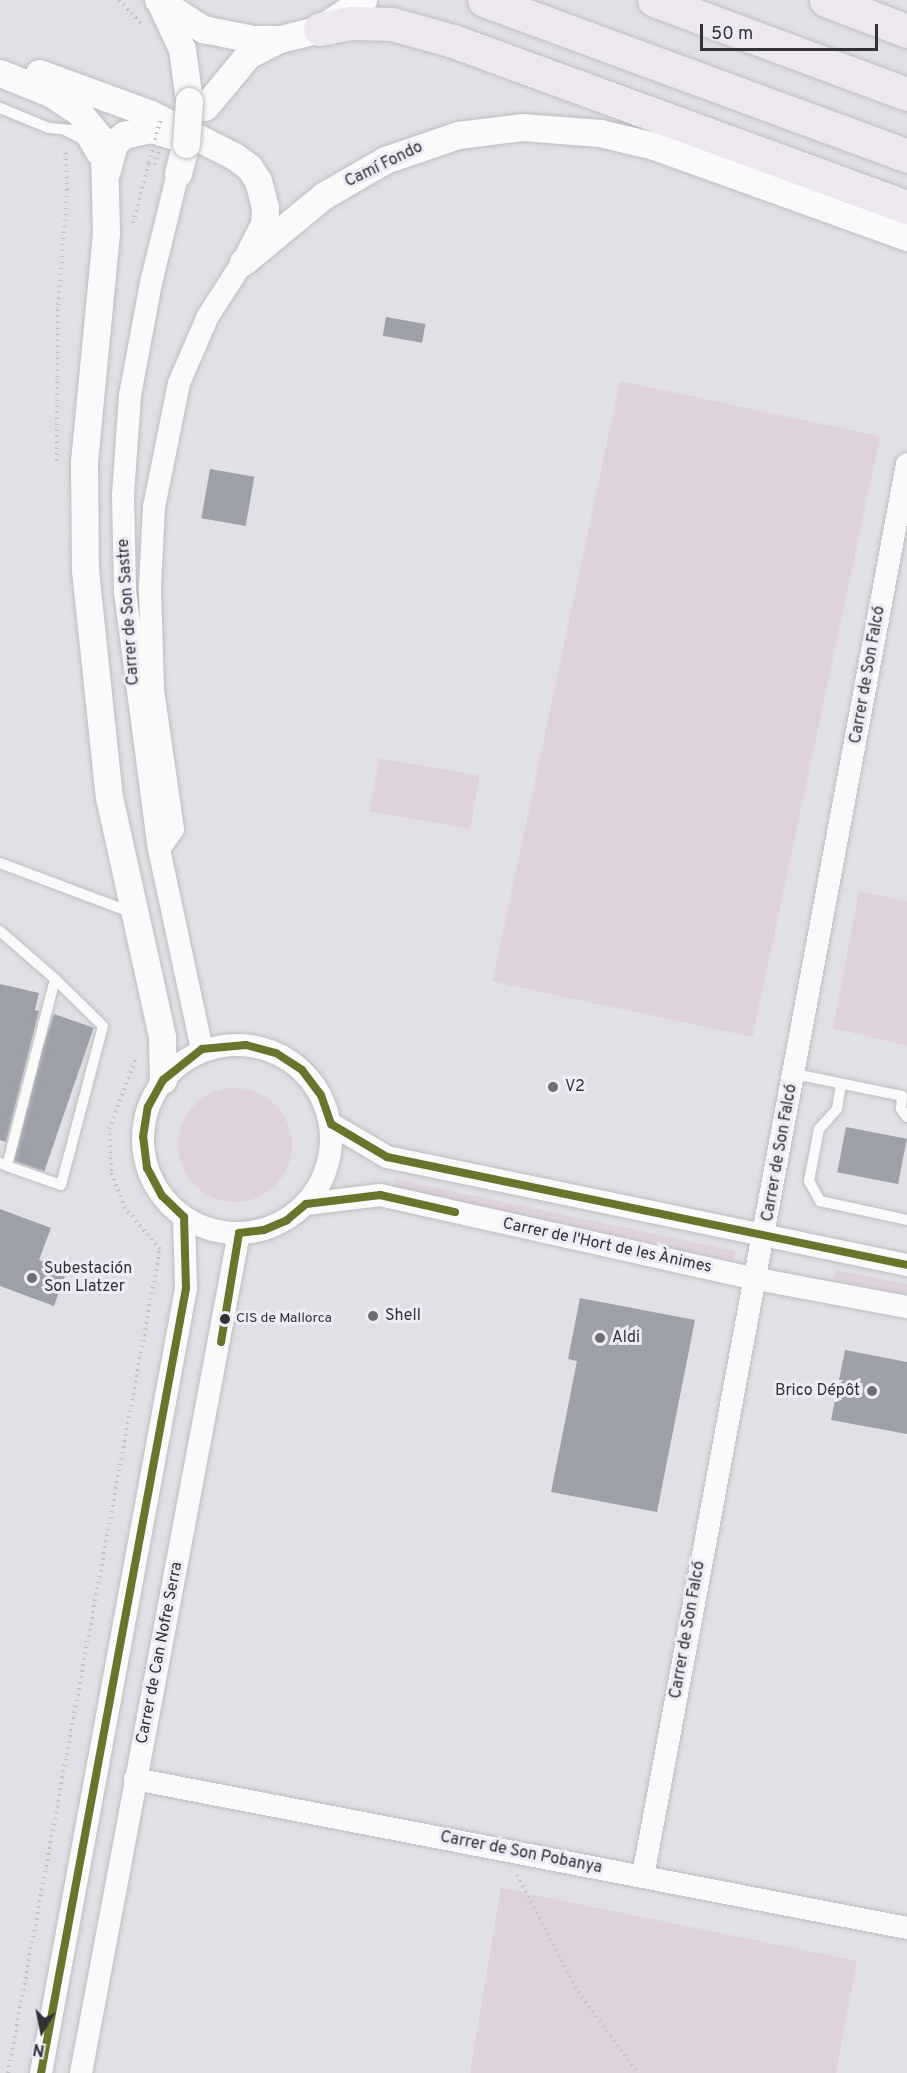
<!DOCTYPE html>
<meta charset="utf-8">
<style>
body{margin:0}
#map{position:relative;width:907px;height:2073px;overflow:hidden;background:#e1e0e6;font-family:Overpass,sans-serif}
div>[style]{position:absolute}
.green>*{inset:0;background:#e0d2dd;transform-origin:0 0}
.round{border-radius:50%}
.building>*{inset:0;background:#9da0a9;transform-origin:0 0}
.path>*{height:4px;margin-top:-2px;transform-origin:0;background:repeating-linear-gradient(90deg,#c2c2c4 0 1.5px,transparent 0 6px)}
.roads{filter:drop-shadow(0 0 2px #bebec2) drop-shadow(0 0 2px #bebec2)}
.service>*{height:10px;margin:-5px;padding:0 5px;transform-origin:5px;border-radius:5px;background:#fafafb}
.minor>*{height:22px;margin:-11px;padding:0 11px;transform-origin:11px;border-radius:11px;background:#fafafb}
.minor>.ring{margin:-11px;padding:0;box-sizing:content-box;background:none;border:22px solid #fafafb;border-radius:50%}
.tertiary>*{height:27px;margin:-13.5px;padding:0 13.5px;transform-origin:13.5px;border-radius:13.5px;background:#fafafb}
.motorway>*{height:33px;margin:-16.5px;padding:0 16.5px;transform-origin:16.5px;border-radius:16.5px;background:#ede7f0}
.path-bridge>*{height:4px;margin-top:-2px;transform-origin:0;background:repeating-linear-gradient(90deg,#c2c2c4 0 1.5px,transparent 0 6px)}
.bridges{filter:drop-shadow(0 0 2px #bebec2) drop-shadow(0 0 2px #bebec2)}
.tertiary-bridge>*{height:27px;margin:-13.5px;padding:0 13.5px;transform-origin:13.5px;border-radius:13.5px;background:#fafafb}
.bus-1>*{height:8px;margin:-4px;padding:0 4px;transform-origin:4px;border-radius:4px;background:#6b742c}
.dots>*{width:16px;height:16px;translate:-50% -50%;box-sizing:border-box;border:3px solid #ecebf6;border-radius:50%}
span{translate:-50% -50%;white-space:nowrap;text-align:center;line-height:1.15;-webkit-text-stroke:6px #ecebf6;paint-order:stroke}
.bus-label{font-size:14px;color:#323135}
.left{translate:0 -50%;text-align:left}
.street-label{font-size:16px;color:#323135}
.poi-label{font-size:16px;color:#323135}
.right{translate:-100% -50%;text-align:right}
.north{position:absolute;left:12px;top:2001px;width:60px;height:60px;-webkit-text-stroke:4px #ecebf6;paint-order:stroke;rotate:190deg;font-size:16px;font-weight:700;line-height:24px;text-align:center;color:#323135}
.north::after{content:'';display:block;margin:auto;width:21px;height:27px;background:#323135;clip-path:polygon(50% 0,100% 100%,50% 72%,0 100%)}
.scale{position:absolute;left:700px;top:24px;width:178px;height:27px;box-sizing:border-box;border:3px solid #323135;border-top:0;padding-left:8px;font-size:18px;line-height:21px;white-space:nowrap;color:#323135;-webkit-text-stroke:4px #ecebf6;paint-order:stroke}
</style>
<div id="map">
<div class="green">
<i style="left:620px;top:381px;width:266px;height:614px;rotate:12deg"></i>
<i style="left:379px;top:758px;width:102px;height:54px;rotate:10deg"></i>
<i style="clip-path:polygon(859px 891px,907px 901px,907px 1046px,833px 1028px)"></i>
<i class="round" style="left:178px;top:1088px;width:114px;height:114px"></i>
<i style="left:395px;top:1179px;width:348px;height:10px;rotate:12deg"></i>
<i style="clip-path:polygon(836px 1270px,907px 1284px,907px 1295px,833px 1279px)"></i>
<i style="clip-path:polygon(501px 1888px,857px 1961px,836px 2073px,470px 2073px)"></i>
</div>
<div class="building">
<i style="left:386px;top:317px;width:40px;height:19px;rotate:10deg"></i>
<i style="left:210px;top:469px;width:45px;height:50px;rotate:10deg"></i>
<i style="clip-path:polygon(0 984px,39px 993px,35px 1010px,39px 1011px,6px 1142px,0 1140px)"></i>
<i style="left:54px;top:1014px;width:42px;height:152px;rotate:19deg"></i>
<i style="left:846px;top:1127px;width:62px;height:46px;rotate:11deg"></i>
<i style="clip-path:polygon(0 1209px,51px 1228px,39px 1260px,67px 1270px,54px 1306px,0 1286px)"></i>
<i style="clip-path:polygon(580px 1298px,695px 1320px,657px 1512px,551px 1492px,577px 1361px,568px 1359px)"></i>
<i style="clip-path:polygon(845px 1350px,907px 1362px,907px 1434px,831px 1420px)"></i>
</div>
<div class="path">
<i style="left:119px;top:0;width:33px;rotate:47deg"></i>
<i style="left:133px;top:223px;width:62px;rotate:-75.1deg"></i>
<i style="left:57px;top:461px;width:150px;rotate:-89.6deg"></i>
<i style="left:58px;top:311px;width:121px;rotate:-85.7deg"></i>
<i style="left:67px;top:190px;width:42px;rotate:-92.7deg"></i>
<i style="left:517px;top:1875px;width:132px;rotate:62.5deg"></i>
<i style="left:578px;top:1992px;width:101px;rotate:53.5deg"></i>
<i style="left:8px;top:2073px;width:838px;rotate:-79.55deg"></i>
<i style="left:160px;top:1249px;width:54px;rotate:-130.5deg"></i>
<i style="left:125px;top:1208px;width:40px;rotate:-111deg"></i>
<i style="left:111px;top:1171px;width:42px;rotate:-92.7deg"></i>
<i style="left:109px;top:1129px;width:76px;rotate:-69.2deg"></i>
</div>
<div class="roads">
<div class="service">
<i style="left:0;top:108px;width:53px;rotate:22.2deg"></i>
<i style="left:49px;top:128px;width:22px;rotate:5deg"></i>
<i style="left:65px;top:130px;width:19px;rotate:28deg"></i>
<i style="left:82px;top:139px;width:22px;rotate:60deg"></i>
<i style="left:0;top:863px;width:142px;rotate:20.6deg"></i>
<i style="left:0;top:931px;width:73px;rotate:41.1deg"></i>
<i style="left:55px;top:979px;width:193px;rotate:104.4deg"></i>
<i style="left:7px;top:1166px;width:8px;rotate:-157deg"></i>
<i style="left:795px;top:1074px;width:109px;rotate:11.6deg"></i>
<i style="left:902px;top:1096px;width:13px;rotate:94deg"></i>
<i style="left:901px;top:1109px;width:10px;rotate:53deg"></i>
<i style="left:841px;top:1084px;width:25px;rotate:99deg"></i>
<i style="left:837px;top:1109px;width:27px;rotate:132deg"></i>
<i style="left:819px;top:1129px;width:53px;rotate:100.9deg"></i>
<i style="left:809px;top:1181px;width:23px;rotate:61deg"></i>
<i style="left:820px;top:1201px;width:89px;rotate:12.3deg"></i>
<i style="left:7px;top:1166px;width:57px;rotate:19.4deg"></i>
<i style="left:61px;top:1185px;width:164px;rotate:-75.2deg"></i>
<i style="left:103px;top:1026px;width:67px;rotate:-135.6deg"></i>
</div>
<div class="minor">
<i style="left:178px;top:173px;width:113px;rotate:103.8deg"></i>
<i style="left:151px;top:283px;width:114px;rotate:100.6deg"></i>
<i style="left:130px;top:395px;width:100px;rotate:94deg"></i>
<i style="left:123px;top:495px;width:97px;rotate:88.8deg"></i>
<i style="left:125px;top:592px;width:259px;rotate:82.5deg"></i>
<i style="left:159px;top:849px;width:205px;rotate:77.9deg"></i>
<i style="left:159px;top:849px;width:24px;rotate:-55deg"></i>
<i style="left:173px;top:829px;width:140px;rotate:-98.2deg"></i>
<i style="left:153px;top:690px;width:104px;rotate:-91.7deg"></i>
<i style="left:150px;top:586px;width:79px;rotate:-87.1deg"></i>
<i style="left:154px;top:507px;width:126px;rotate:-78.6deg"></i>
<i style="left:179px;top:383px;width:73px;rotate:-66.6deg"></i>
<i style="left:208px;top:316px;width:64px;rotate:-57.1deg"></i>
<i class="ring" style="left:143px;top:1045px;width:166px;height:166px"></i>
<i style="left:331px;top:1124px;width:65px;rotate:30.5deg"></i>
<i style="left:387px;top:1157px;width:531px;rotate:11.73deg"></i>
<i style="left:306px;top:1204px;width:75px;rotate:-6.9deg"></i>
<i style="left:380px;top:1195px;width:386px;rotate:12.6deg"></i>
<i style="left:757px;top:1279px;width:153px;rotate:10.6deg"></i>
<i style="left:135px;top:1779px;width:786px;rotate:10.92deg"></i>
<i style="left:643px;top:1876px;width:1436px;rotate:-79.41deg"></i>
<i style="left:41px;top:2073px;width:798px;rotate:-79.53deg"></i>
<i style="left:186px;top:1288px;width:71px;rotate:-91.6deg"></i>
<i style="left:81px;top:2073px;width:855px;rotate:-79.35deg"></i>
</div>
<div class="tertiary">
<i style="left:158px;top:0;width:54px;rotate:32.8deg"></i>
<i style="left:203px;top:29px;width:51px;rotate:11.3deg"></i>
<i style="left:253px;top:39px;width:27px"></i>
<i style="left:280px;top:39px;width:41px;rotate:-14deg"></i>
<i style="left:320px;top:29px;width:52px;rotate:-34deg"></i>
<i style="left:162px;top:6px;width:47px;rotate:65.1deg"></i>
<i style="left:182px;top:49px;width:52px;rotate:82.3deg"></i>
<i style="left:0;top:73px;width:54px;rotate:21.8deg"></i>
<i style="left:50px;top:93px;width:33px;rotate:33deg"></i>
<i style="left:78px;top:111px;width:33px;rotate:51deg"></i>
<i style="left:99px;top:137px;width:15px;rotate:70deg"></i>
<i style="left:104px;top:151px;width:82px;rotate:88.6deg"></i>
<i style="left:106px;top:233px;width:230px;rotate:95.5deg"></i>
<i style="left:84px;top:462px;width:108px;rotate:89.5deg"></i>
<i style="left:85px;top:570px;width:228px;rotate:84deg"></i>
<i style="left:109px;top:797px;width:246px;rotate:77.5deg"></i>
<i style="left:162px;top:1037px;width:43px;rotate:88.7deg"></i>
<i style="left:39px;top:73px;width:119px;rotate:20.1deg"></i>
<i style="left:151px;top:114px;width:93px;rotate:26.8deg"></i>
<i style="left:234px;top:156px;width:19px;rotate:36deg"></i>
<i style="left:249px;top:167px;width:17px;rotate:57deg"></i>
<i style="left:258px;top:181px;width:27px;rotate:75deg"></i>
<i style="left:265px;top:207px;width:17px;rotate:93deg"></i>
<i style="left:264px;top:224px;width:33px;rotate:117deg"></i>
<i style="left:205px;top:107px;width:67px;rotate:-50.4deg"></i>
<i style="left:248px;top:55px;width:33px;rotate:-27deg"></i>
<i style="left:107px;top:170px;width:28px;rotate:-75deg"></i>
<i style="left:114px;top:143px;width:13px;rotate:-39deg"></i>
<i style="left:124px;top:135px;width:27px;rotate:-13deg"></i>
<i style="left:150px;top:129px;width:26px;rotate:16deg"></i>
<i style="left:178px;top:173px;width:30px;rotate:-75deg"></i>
<i style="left:243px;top:262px;width:104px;rotate:-39.5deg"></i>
<i style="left:323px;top:196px;width:72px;rotate:-30.1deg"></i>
<i style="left:385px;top:160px;width:77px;rotate:-18.9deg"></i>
<i style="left:458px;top:135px;width:64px;rotate:-7.1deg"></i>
<i style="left:522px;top:127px;width:78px;rotate:4.4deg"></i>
<i style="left:600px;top:133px;width:56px;rotate:13.5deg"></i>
<i style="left:654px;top:146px;width:269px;rotate:19.8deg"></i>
</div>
<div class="motorway">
<i style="left:484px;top:0;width:451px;rotate:20.2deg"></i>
<i style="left:654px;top:0;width:270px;rotate:20.4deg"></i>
<i style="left:826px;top:0;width:87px;rotate:20.9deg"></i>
<i style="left:320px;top:29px;width:32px;rotate:-11deg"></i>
<i style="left:351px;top:23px;width:41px;rotate:1.4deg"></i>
<i style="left:392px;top:24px;width:63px;rotate:15.6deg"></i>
<i style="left:453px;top:41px;width:483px;rotate:20.1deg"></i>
</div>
</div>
<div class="path-bridge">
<i style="left:149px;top:163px;width:47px;rotate:-75.1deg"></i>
<i style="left:155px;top:165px;width:20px;rotate:-75deg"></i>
</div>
<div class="bridges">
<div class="tertiary-bridge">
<i style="left:186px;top:144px;width:43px;rotate:-86deg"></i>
</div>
</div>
<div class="bus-1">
<i style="left:221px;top:1342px;width:110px;rotate:-80.6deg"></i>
<i style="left:239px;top:1233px;width:25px;rotate:-7deg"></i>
<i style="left:264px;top:1230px;width:25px;rotate:-23deg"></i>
<i style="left:287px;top:1220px;width:25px;rotate:-40deg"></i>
<i style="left:306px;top:1204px;width:75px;rotate:-6.9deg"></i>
<i style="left:380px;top:1195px;width:77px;rotate:12.8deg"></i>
<i style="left:41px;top:2073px;width:798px;rotate:-79.53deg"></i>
<i style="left:186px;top:1288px;width:71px;rotate:-91.6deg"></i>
<i style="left:184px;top:1217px;width:30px;rotate:-136deg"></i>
<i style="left:162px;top:1196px;width:32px;rotate:-118deg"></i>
<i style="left:147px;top:1168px;width:31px;rotate:-97deg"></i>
<i style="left:143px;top:1137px;width:30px;rotate:-81deg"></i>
<i style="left:148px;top:1107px;width:31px;rotate:-61deg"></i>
<i style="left:163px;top:1080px;width:50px;rotate:-38.5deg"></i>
<i style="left:202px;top:1049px;width:44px;rotate:-5.2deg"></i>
<i style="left:246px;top:1045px;width:31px;rotate:15deg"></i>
<i style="left:276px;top:1053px;width:31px;rotate:33deg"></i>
<i style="left:302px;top:1070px;width:31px;rotate:53deg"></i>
<i style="left:321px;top:1095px;width:31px;rotate:71deg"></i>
<i style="left:331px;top:1124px;width:65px;rotate:30.5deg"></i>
<i style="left:387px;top:1157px;width:531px;rotate:11.73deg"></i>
</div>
<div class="dots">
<i style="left:553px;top:1087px;background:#6f6e73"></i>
<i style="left:32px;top:1278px;background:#6f6e73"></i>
<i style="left:373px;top:1316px;background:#6f6e73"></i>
<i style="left:225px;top:1319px;background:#323135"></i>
<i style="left:600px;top:1338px;background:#6f6e73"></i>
<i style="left:872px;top:1391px;background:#6f6e73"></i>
</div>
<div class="bus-label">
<span class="left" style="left:236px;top:1319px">CIS de Mallorca</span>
</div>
<div class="street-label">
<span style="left:384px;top:165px;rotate:-26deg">Camí Fondo</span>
<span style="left:129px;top:612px;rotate:-94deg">Carrer de Son Sastre</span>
<span style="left:868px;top:675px;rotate:-80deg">Carrer de Son Falcó</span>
<span style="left:780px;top:1153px;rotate:-80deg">Carrer de Son Falcó</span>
<span style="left:607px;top:1246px;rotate:12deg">Carrer de l'Hort de les Ànimes</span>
<span style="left:688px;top:1630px;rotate:-80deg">Carrer de Son Falcó</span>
<span style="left:160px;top:1653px;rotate:-79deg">Carrer de Can Nofre Serra</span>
<span style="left:521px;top:1853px;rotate:11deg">Carrer de Son Pobanya</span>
</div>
<div class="poi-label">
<span class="left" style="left:565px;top:1087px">V2</span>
<span class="left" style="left:44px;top:1278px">Subestación<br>Son Llatzer</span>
<span class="left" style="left:385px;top:1316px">Shell</span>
<span class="left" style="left:612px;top:1338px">Aldi</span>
<span class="right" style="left:860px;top:1391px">Brico Dépôt</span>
</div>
<div class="north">N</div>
<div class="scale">50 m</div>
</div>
